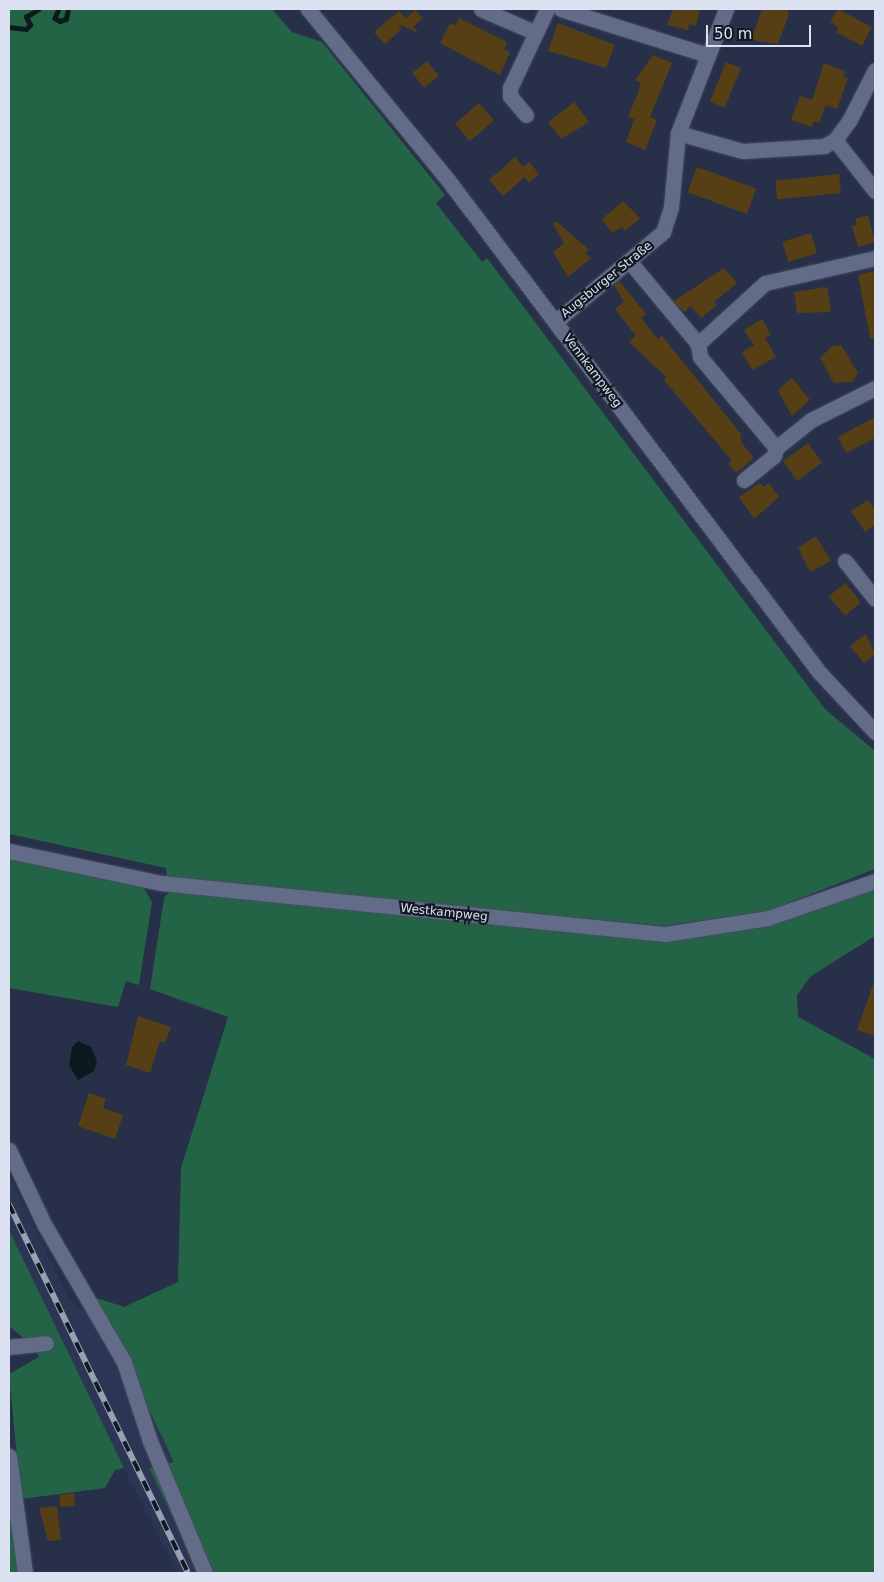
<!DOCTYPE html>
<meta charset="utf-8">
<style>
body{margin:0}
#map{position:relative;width:884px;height:1582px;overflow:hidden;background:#273048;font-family:"DejaVu Sans",sans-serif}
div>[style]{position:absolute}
.built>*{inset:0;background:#2b3554}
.green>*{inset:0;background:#246446}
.water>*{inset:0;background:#0b1a1e}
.stream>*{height:4.5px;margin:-2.25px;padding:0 2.25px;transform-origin:2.25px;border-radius:2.25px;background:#0b1a1e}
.building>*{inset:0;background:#573f15;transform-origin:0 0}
.roads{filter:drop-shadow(0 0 1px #454c61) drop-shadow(0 0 1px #454c61)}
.minor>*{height:15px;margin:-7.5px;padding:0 7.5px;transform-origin:7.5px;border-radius:7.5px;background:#626c88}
.rail>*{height:5.5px;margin-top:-2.75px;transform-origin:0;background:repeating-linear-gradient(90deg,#141823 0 11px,#99a0b3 0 22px);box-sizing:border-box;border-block:1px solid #99a0b3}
span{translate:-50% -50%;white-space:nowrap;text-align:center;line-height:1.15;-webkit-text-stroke:4.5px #141823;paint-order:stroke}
.street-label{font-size:12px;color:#dce2f2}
.frame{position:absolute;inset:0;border:10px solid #dce2f2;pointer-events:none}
.scale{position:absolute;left:706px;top:25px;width:105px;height:22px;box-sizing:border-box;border:2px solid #dce2f2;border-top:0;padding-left:6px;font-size:15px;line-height:18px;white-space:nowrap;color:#dce2f2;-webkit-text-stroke:4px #141823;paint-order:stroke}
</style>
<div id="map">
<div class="built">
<i style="clip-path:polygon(9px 1176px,70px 1301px,111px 1329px,174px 1462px,150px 1468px,200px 1573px,177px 1573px,61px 1345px,9px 1230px)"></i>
</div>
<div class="green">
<i style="clip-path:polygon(9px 9px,272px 9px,292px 32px,322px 42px,445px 195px,436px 203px,482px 262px,487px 258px,825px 709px,875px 751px,875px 869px,768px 911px,664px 926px,167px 878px,166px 868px,9px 834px)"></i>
<i style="clip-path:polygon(9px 857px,142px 885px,152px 902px,139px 985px,126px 981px,118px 1007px,9px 988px)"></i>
<i style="clip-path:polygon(875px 889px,875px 936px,811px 976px,797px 995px,798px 1017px,875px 1059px,875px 1573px,200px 1573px,149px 1468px,174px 1462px,111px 1330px,92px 1312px,97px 1298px,124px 1307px,178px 1282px,181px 1168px,228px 1017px,150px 989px,164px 898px,172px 890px,666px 942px,775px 924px)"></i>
<i style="clip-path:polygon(9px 1230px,124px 1468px,115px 1470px,105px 1488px,21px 1499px,9px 1374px,39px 1357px,33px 1346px,9px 1326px)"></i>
<i style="clip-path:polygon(9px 1491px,20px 1573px,9px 1573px)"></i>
</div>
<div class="water">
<i style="clip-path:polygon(78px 1041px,91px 1047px,97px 1061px,94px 1071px,78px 1080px,69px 1065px,72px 1047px)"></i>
</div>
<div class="stream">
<i style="left:59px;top:9px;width:10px;rotate:114deg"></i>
<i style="left:55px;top:18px;width:6px;rotate:31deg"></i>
<i style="left:60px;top:21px;width:6px;rotate:-18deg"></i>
<i style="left:66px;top:19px;width:10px;rotate:-79deg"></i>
<i style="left:9px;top:27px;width:17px;rotate:7deg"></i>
<i style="left:26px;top:29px;width:6px;rotate:-45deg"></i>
<i style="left:30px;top:25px;width:9px;rotate:-117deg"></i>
<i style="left:26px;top:17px;width:15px;rotate:-32deg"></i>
</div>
<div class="building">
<i style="clip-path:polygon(673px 9px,700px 9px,696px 26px,689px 24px,688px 30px,667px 25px)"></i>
<i style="clip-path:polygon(762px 9px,787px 9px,789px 14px,778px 44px,751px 40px)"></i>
<i style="clip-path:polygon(838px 9px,872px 27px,862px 46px,836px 32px,838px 27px,830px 22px)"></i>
<i style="clip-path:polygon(415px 10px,423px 18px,413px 27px,420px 34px,398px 24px,402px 29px,385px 44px,374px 32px,399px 11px,406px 18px)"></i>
<i style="clip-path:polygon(459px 18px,507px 42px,504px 49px,510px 52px,500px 75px,440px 43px,450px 23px,456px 26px)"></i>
<i style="clip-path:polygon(558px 23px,615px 45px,606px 68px,548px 51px)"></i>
<i style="clip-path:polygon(653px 55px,672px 63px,650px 117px,657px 120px,645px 150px,626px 142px,634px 119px,628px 117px,639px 90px,640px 82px,635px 80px)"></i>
<i style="left:427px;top:61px;width:19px;height:19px;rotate:51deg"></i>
<i style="left:726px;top:62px;width:16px;height:43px;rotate:22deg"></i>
<i style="clip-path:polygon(824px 63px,845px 71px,843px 77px,848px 78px,837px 109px,826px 105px,819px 123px,814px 121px,812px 127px,791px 120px,800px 96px,812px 100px)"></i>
<i style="clip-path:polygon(574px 102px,589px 122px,561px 139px,548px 122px)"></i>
<i style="left:479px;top:103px;width:23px;height:32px;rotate:49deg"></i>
<i style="clip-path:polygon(515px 157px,523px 167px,529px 162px,539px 174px,529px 183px,525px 177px,503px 196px,489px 180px)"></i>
<i style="left:697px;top:167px;width:63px;height:27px;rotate:20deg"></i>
<i style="left:839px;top:174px;width:19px;height:64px;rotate:84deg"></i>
<i style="clip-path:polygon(623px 201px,640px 218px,625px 231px,622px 227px,612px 233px,602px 219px)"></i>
<i style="clip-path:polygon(868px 215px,875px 242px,858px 247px,852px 226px,857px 225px,855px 219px)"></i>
<i style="clip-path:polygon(556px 221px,589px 250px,585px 253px,591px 258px,568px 277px,553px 252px,564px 243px,553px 224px)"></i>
<i style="left:811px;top:233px;width:21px;height:30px;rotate:73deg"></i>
<i style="clip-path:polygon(724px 268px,737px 283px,714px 302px,717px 305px,701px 318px,691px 306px,684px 312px,674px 301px)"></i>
<i style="clip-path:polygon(875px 271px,875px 338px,870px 338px,858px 275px)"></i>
<i style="clip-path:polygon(619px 281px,646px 314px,641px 318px,658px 339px,662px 336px,741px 434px,741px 442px,754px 458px,736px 473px,728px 464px,732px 461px,664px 380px,666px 377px,629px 342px,636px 336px,615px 309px,624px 302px,614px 285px)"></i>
<i style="clip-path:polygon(827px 287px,831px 312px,797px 313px,794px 292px)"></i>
<i style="clip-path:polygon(762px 319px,771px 335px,765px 338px,776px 357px,752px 370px,742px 352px,754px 345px,744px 330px)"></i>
<i style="clip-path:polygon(841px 345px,858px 373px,852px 382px,834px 383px,820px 358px,832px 346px)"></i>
<i style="clip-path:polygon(792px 378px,810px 400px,792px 416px,778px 390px)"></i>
<i style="clip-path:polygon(875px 417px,875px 438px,846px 453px,838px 437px)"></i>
<i style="left:808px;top:443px;width:24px;height:31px;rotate:54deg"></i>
<i style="clip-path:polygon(760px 483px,764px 487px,769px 483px,779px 497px,754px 519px,739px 497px)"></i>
<i style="clip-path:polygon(868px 500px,875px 510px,875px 525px,865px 532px,851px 511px)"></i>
<i style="clip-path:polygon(816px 536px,831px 561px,810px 572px,798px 548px)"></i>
<i style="left:845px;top:583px;width:25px;height:21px;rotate:50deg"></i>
<i style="clip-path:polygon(866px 634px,875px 654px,864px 663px,850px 646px)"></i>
<i style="clip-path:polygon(874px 982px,875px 982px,875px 1036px,857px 1030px)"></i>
<i style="clip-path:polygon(138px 1016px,171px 1027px,165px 1043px,160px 1041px,150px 1073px,126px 1065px)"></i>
<i style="clip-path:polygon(89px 1093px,106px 1099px,103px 1108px,123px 1115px,115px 1139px,78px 1126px)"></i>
<i style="clip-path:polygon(74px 1493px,75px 1506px,60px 1507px,60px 1495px)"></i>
<i style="clip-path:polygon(57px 1506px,61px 1540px,48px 1541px,39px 1508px)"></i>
</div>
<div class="roads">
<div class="minor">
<i style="left:308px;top:9px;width:221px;rotate:50.7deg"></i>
<i style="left:448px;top:180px;width:616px;rotate:52.98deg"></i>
<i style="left:819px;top:672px;width:82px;rotate:47deg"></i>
<i style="left:481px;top:9px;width:58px;rotate:23.5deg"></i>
<i style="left:561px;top:9px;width:154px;rotate:17.4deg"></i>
<i style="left:526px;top:115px;width:25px;rotate:-130deg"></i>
<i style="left:510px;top:96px;width:8px;rotate:-90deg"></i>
<i style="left:510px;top:88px;width:87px;rotate:-64.9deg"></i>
<i style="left:678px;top:133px;width:67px;rotate:15.5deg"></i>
<i style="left:743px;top:151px;width:81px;rotate:-3.5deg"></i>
<i style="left:824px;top:146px;width:13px;rotate:-29deg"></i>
<i style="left:835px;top:140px;width:24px;rotate:-54deg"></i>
<i style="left:849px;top:121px;width:57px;rotate:-63deg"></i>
<i style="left:835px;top:140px;width:65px;rotate:51.9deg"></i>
<i style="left:875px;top:258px;width:113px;rotate:167.2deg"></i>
<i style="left:765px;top:283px;width:91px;rotate:137.7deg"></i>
<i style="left:698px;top:344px;width:13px;rotate:81deg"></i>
<i style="left:700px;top:357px;width:119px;rotate:50.1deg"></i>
<i style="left:776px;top:448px;width:45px;rotate:-38.7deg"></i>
<i style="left:811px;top:420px;width:72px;rotate:-26.6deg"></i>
<i style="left:630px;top:262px;width:107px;rotate:50.3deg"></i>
<i style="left:555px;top:322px;width:141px;rotate:-39.8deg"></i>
<i style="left:663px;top:232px;width:26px;rotate:-72deg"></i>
<i style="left:671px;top:207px;width:74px;rotate:-84.6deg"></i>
<i style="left:678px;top:133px;width:133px;rotate:-68.8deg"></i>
<i style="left:744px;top:480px;width:38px;rotate:-39deg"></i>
<i style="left:774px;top:456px;width:8px;rotate:-76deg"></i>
<i style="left:845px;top:561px;width:48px;rotate:51.7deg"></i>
<i style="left:9px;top:851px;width:155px;rotate:11.9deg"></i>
<i style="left:161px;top:883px;width:507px;rotate:5.78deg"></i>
<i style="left:665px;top:934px;width:104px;rotate:-8.8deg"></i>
<i style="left:768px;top:918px;width:113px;rotate:-19.1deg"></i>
<i style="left:9px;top:1150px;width:82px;rotate:64.7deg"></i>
<i style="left:44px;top:1224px;width:160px;rotate:59.9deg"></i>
<i style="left:124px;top:1362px;width:83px;rotate:71.8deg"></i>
<i style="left:150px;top:1441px;width:143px;rotate:67.4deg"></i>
<i style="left:9px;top:1347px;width:37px;rotate:-6deg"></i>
<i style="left:9px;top:1456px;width:118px;rotate:82.2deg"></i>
</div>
</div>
<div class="rail">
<i style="left:9px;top:1204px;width:410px;rotate:64.1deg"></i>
</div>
<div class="street-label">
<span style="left:607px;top:280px;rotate:-39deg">Augsburger Straße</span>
<span style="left:592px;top:371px;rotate:53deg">Vennkampweg</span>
<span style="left:444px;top:913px;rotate:6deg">Westkampweg</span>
</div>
<div class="frame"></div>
<div class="scale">50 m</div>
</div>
